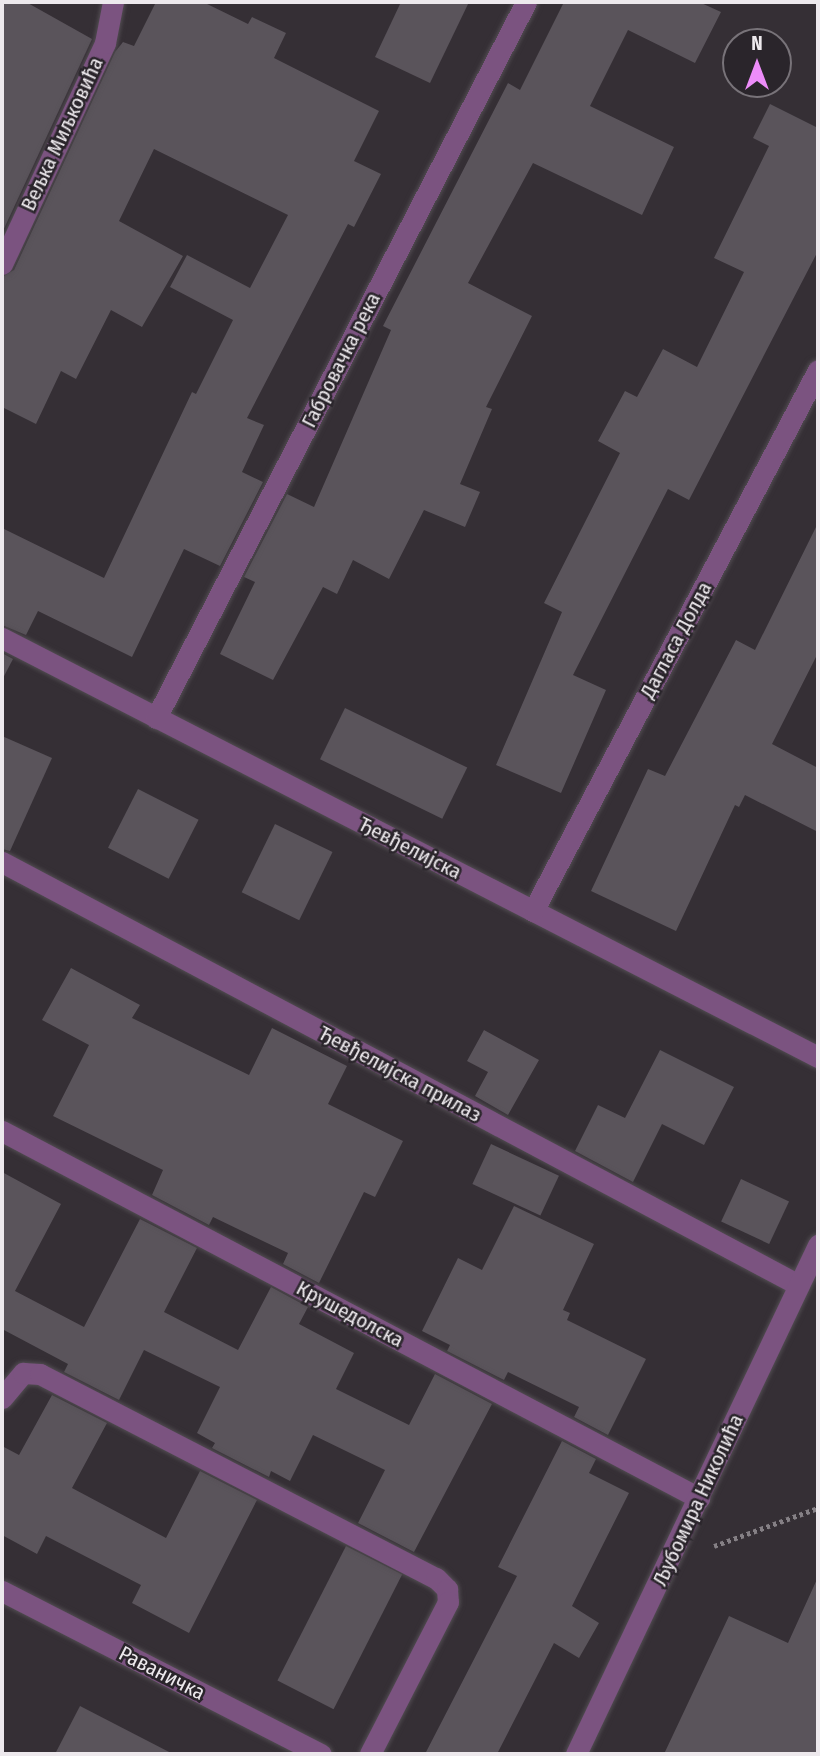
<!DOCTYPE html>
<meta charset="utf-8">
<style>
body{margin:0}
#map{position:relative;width:820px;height:1756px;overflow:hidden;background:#352f35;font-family:"Fira Sans Condensed",sans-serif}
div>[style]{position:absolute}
.building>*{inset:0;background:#5a545b;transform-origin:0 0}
.path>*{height:4.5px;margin-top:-2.25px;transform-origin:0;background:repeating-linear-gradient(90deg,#858085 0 3.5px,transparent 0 7px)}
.roads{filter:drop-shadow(0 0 2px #524d52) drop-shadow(0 0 2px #524d52)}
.lane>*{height:21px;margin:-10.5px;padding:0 10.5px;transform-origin:10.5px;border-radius:10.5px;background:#7b5380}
.street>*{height:21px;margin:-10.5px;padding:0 10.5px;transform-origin:10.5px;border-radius:10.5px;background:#7b5380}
span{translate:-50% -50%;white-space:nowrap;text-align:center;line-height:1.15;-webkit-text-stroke:5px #2a252b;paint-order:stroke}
.street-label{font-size:21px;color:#ede9ed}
.frame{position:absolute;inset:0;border:4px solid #ede9ed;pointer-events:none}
.north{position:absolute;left:722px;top:28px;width:70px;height:70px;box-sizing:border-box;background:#2a252b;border:2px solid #787379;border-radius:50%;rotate:0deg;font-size:19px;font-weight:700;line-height:28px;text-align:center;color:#ede9ed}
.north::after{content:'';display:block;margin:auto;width:24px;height:32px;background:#ed8cf9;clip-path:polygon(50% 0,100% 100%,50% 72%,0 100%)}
</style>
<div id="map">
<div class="building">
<i style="clip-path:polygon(2px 2px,26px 2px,92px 39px,2px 233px)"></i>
<i style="clip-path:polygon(156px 2px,203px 2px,248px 24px,252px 17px,286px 33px,274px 58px,379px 111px,354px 161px,381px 174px,354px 227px,348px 224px,247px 418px,264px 425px,242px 472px,263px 482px,220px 566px,184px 549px,132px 657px,38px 611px,26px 635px,2px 625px,2px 528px,104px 578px,192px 392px,196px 394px,233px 320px,170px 287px,187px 255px,250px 288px,288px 215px,154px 149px,119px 221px,183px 256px,142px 327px,111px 310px,76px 379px,61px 371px,36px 424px,2px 407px,2px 277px,14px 270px,115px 52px,123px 42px,134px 46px)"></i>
<i style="clip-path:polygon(401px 2px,469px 2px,430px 83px,375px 57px)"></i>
<i style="clip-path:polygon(564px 2px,699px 2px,721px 12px,695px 63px,628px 30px,590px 106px,674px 147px,642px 215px,533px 163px,468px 283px,532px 316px,486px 407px,492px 409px,460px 484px,480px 492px,465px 527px,424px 510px,389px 579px,353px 560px,337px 594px,323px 587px,273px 680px,220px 654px,255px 582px,244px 577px,287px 494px,314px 507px,391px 330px,383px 326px,508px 83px,520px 90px)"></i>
<i style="clip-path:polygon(770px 104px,818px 128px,818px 251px,689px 500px,668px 489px,573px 675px,606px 690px,561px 793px,496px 765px,562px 612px,544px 603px,620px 453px,598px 441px,625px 391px,637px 397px,663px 349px,697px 367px,744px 272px,714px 258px,769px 146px,753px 138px)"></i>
<i style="clip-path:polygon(818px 523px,818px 653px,772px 744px,818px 768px,818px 832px,745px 795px,739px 807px,735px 805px,676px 931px,591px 891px,648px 769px,665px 776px,736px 640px,755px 650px)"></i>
<i style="clip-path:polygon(2px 653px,13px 659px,2px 680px)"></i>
<i style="left:345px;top:708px;width:136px;height:57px;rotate:26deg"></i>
<i style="clip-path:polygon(2px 736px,52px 758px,10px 851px,2px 849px)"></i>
<i style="left:138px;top:789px;width:68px;height:66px;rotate:27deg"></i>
<i style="left:275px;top:824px;width:64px;height:76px;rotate:26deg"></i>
<i style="clip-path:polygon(71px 968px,140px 1005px,132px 1018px,249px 1075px,272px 1028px,347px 1066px,328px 1104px,403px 1141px,375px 1197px,364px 1192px,319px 1283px,283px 1264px,288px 1253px,213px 1217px,209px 1225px,152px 1195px,163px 1170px,53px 1116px,89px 1045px,42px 1020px)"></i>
<i style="clip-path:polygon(484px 1030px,539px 1060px,508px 1115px,475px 1096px,488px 1072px,467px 1061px)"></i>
<i style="clip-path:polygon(660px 1050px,734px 1087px,704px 1145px,662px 1124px,633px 1182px,575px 1151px,598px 1105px,625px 1118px)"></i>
<i style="left:491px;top:1144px;width:75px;height:44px;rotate:25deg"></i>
<i style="clip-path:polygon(2px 1172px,61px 1204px,15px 1291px,84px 1327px,140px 1219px,197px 1248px,164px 1312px,238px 1350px,271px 1287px,308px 1307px,299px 1324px,354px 1353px,336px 1389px,409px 1425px,435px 1374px,492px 1404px,414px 1552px,358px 1523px,385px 1470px,313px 1435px,290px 1481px,271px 1471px,269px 1477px,212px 1448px,215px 1443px,197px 1433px,220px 1387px,144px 1350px,119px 1400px,64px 1372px,68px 1364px,2px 1329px)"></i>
<i style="left:741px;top:1179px;width:53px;height:47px;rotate:25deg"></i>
<i style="clip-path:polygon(514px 1206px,594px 1244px,563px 1310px,570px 1313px,567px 1320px,646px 1359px,608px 1435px,574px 1417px,579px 1407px,508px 1372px,504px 1380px,447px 1351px,450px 1345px,422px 1331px,458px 1258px,482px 1270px)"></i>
<i style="clip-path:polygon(52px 1395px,107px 1423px,72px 1488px,166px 1538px,200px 1471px,257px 1500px,189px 1633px,132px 1603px,141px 1585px,46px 1536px,37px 1554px,2px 1535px,2px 1446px,19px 1455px)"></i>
<i style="clip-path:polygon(562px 1441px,596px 1459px,589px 1473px,629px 1493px,572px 1606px,599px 1623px,579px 1658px,554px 1643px,497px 1754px,425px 1754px,517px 1576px,498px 1567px)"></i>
<i style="left:346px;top:1546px;width:63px;height:151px;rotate:27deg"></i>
<i style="clip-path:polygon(818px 1577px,818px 1754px,664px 1754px,729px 1616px,788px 1643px)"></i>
<i style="clip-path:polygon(80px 1706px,173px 1754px,55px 1754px)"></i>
</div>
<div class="path">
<i style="left:714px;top:1546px;width:111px;rotate:-20.1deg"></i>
</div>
<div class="roads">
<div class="lane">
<i style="left:2px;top:862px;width:902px;rotate:27.96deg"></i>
</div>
<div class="street">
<i style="left:2px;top:264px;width:244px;rotate:-65deg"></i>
<i style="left:105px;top:43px;width:42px;rotate:-79deg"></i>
<i style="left:2px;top:638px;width:917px;rotate:27.18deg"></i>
<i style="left:156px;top:718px;width:806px;rotate:-62.67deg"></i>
<i style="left:533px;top:911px;width:611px;rotate:-62.22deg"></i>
<i style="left:2px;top:1131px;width:788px;rotate:27.77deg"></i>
<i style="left:2px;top:1398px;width:33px;rotate:-50deg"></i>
<i style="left:23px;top:1373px;width:17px;rotate:3deg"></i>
<i style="left:40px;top:1374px;width:445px;rotate:27.3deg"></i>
<i style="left:436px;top:1578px;width:16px;rotate:45deg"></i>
<i style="left:447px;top:1589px;width:13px;rotate:86deg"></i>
<i style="left:448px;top:1602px;width:171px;rotate:117.2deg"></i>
<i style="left:2px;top:1591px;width:358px;rotate:27.1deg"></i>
<i style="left:576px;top:1754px;width:564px;rotate:-64.57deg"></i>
</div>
</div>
<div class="street-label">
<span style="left:62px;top:134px;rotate:-65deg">Вељка Миљковића</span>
<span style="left:341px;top:360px;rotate:-63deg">Габровачка река</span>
<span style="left:676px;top:640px;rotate:-62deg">Дагласа Долда</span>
<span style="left:410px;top:848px;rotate:27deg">Ђевђелијска</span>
<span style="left:400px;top:1074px;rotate:28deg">Ђевђелијска прилаз</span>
<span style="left:350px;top:1314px;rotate:28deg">Крушедолска</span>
<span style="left:698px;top:1500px;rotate:-65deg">Љубомира Николића</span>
<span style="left:162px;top:1673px;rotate:27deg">Раваничка</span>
</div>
<div class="frame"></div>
<div class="north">N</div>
</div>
